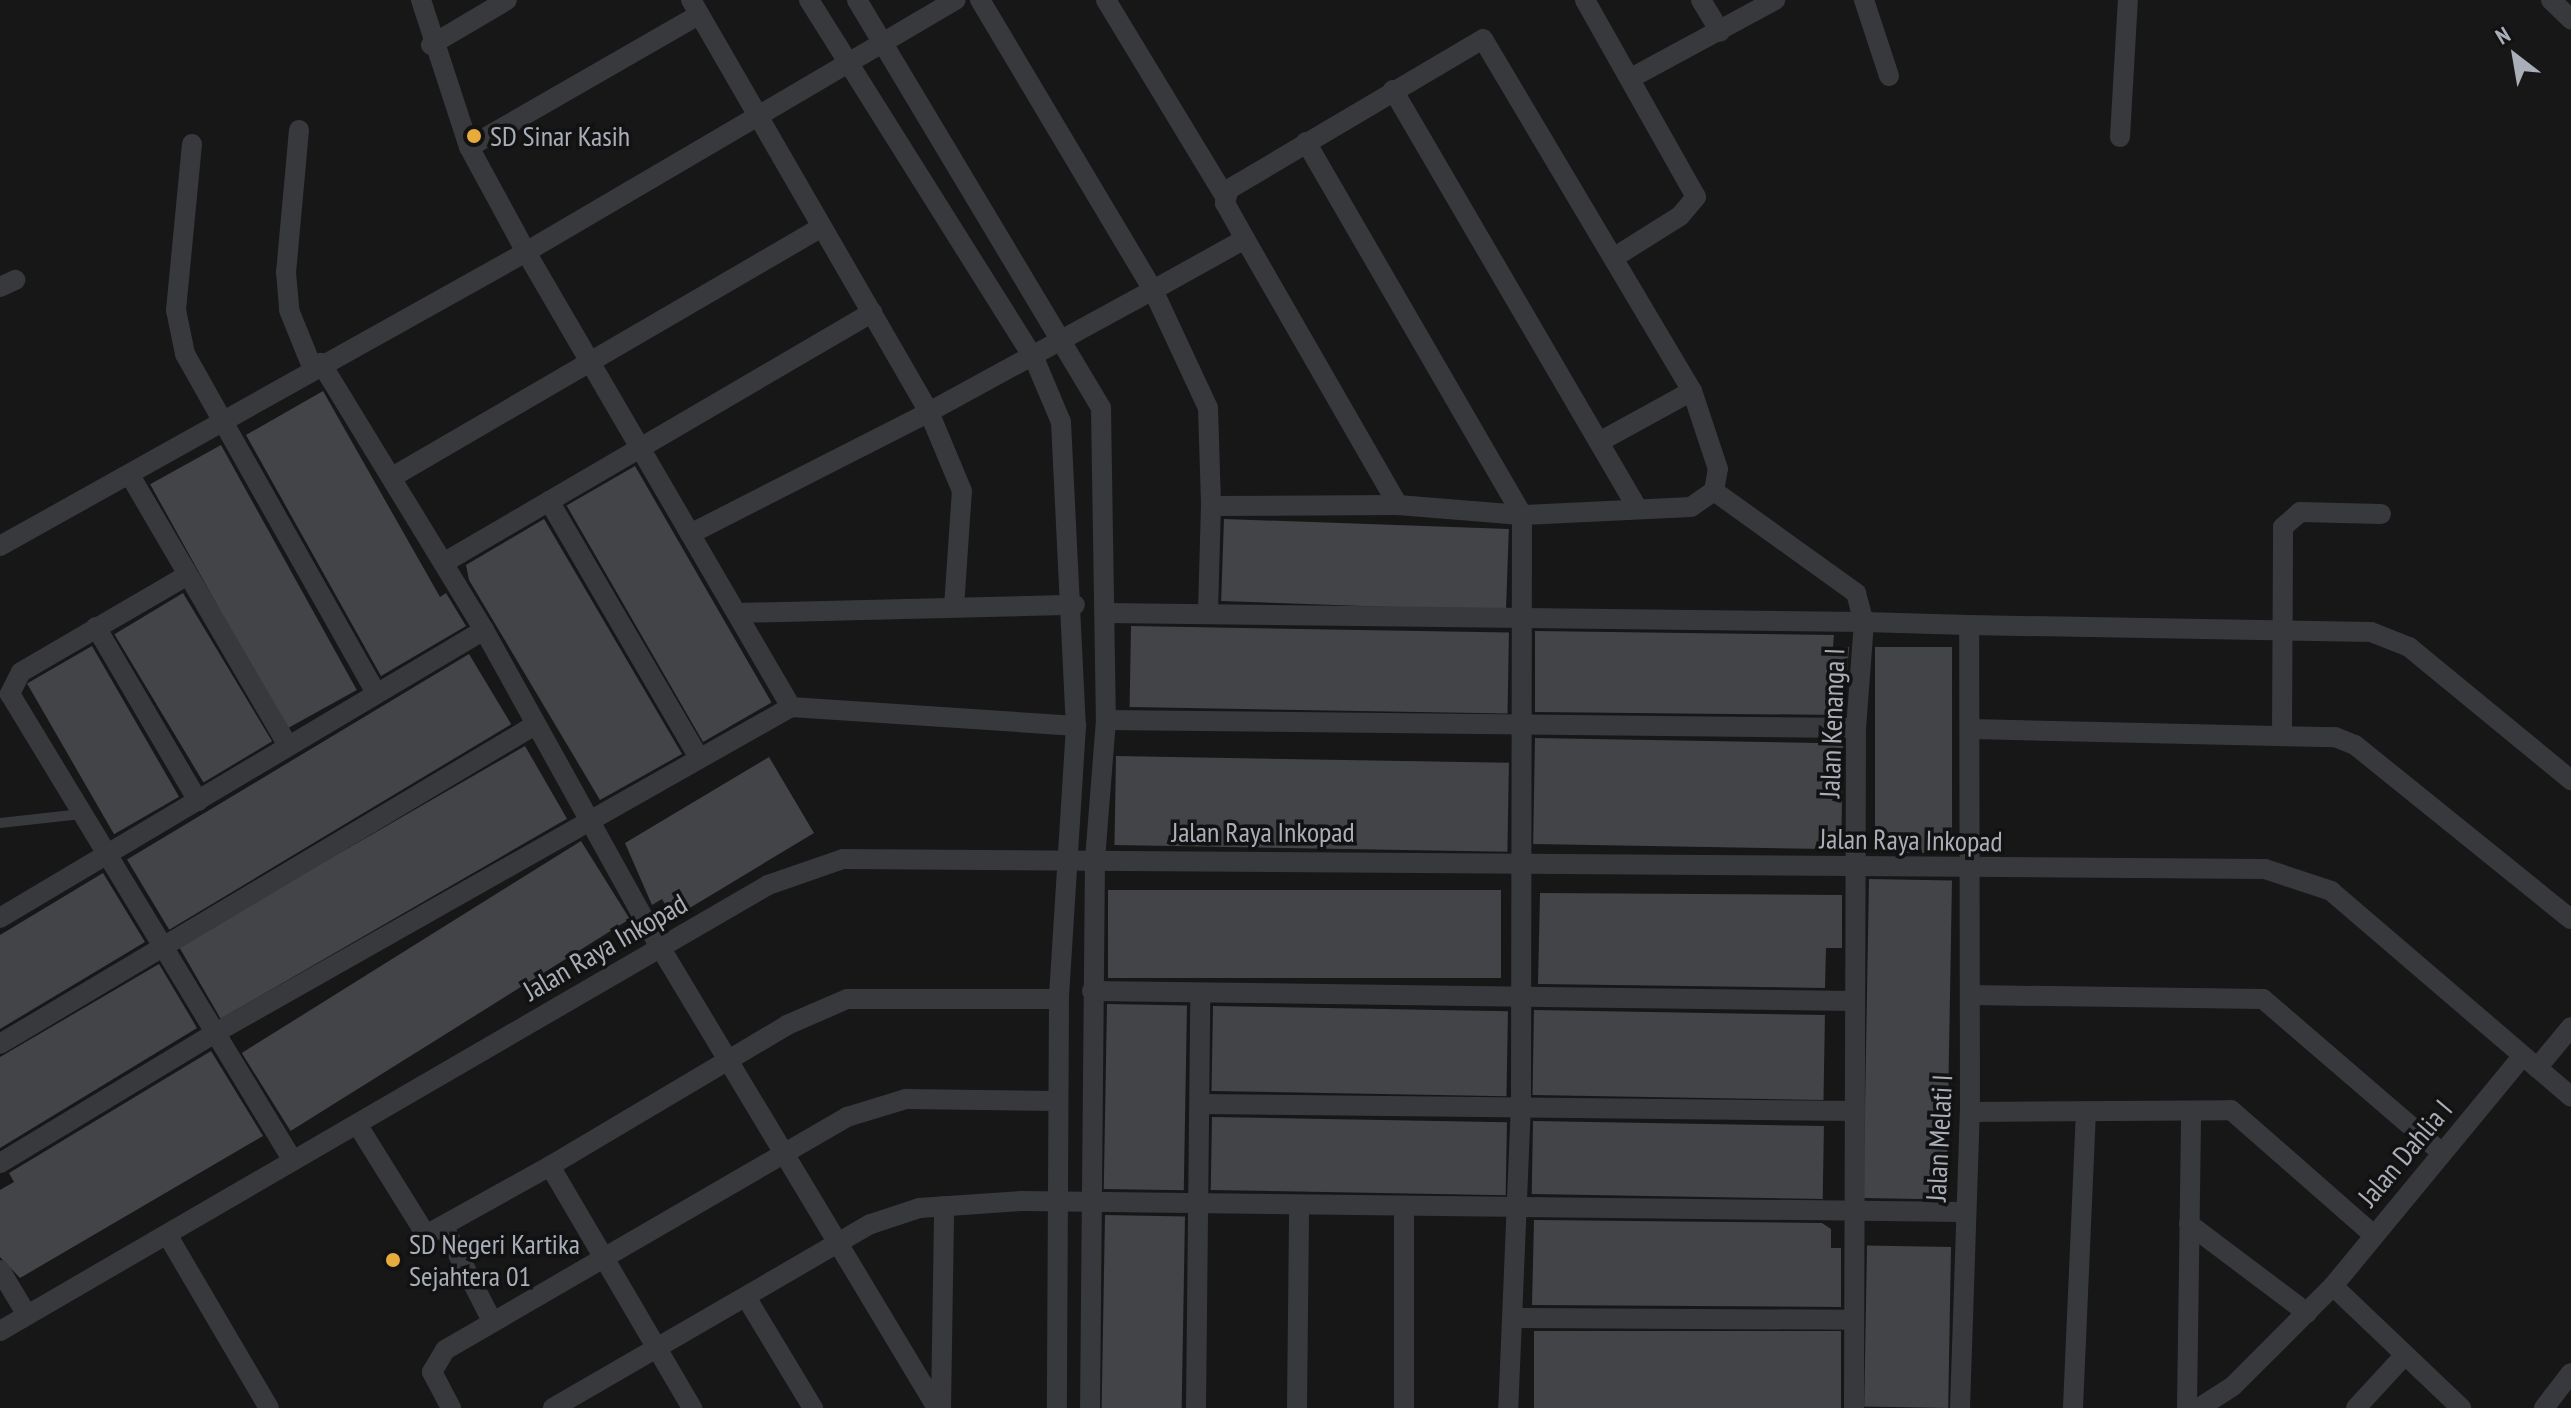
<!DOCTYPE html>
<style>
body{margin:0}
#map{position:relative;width:2571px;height:1408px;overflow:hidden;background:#171718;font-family:"PT Sans Narrow",sans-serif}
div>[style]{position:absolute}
.building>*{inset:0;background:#434448;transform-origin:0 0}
.lane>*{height:10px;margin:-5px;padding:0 5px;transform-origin:5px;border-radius:5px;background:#38393d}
.street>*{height:20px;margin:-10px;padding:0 10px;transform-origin:10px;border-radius:10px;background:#38393d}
.dots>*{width:22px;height:22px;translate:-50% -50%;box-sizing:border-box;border:4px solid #121213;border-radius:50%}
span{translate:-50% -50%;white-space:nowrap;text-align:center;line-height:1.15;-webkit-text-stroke:7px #121213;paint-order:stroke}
.poi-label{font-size:28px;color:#a9aeb8}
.left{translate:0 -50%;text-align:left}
.street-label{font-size:28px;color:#a9aeb8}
.north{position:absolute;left:2475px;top:16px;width:80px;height:80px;-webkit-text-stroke:6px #121213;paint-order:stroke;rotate:329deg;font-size:22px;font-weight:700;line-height:32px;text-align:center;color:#a9aeb8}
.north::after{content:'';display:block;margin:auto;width:28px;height:36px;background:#a9aeb8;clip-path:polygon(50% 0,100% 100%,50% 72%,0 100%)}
</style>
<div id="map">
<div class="building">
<i style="clip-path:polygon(323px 391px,440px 597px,446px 593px,466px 626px,381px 676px,246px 435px)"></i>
<i style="left:221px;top:445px;width:280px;height:81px;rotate:61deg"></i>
<i style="left:635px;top:466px;width:273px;height:79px;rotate:60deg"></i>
<i style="clip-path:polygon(544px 519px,682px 754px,600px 800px,469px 580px,466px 565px)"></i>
<i style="left:1224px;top:519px;width:285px;height:82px;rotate:2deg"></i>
<i style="left:183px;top:593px;width:173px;height:80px;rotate:59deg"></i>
<i style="left:1131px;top:626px;width:378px;height:81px;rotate:1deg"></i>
<i style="clip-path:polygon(1535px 631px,1834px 635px,1833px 647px,1849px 647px,1844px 715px,1535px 712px)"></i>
<i style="left:92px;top:646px;width:174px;height:75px;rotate:60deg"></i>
<i style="left:1875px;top:647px;width:77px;height:206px"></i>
<i style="left:469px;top:654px;width:82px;height:399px;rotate:59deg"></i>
<i style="left:1535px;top:738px;width:308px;height:106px;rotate:1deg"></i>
<i style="left:525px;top:746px;width:84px;height:400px;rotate:60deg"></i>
<i style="left:1116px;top:756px;width:393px;height:89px;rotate:1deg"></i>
<i style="clip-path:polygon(769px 757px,814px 833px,673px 918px,662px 899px,652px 905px,625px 843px)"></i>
<i style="left:581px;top:841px;width:92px;height:400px;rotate:58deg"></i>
<i style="clip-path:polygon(103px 873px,145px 942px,0 1029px,0 935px)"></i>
<i style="left:1869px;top:879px;width:83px;height:319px;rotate:1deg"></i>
<i style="left:1108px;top:890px;width:393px;height:88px"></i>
<i style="clip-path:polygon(1540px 893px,1842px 895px,1842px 948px,1826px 948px,1825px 988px,1538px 984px)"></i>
<i style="clip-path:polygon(159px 964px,197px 1028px,0 1148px,0 1057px)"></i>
<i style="left:1107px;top:1004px;width:80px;height:185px;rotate:1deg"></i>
<i style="left:1213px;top:1006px;width:295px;height:85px;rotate:1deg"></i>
<i style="left:1534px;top:1010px;width:291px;height:85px;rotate:1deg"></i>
<i style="clip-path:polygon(211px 1051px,263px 1136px,20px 1278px,0 1257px,0 1190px,14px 1182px,9px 1173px)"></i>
<i style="left:1212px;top:1117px;width:295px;height:73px;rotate:1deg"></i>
<i style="left:1533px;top:1121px;width:291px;height:73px;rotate:1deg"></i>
<i style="left:1105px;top:1215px;width:80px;height:193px;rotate:1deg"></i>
<i style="clip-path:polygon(1534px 1220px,1822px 1223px,1831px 1229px,1831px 1248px,1841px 1248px,1841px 1307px,1532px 1305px)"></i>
<i style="left:1951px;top:1247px;width:161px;height:84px;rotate:91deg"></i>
<i style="left:1534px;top:1331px;width:307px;height:77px"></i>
</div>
<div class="lane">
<i style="left:0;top:823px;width:82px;rotate:-6.3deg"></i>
</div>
<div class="street">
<i style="left:421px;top:0;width:155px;rotate:71.9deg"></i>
<i style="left:469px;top:147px;width:119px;rotate:61.5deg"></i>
<i style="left:526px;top:252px;width:498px;rotate:-30.4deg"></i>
<i style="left:809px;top:0;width:423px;rotate:57.9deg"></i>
<i style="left:1034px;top:358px;width:69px;rotate:67.1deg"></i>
<i style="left:1061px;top:422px;width:304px;rotate:87.2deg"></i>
<i style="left:1076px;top:726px;width:274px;rotate:93.6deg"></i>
<i style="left:1059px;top:999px;width:409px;rotate:90.3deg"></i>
<i style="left:857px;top:0;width:475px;rotate:59.1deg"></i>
<i style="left:1101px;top:408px;width:312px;rotate:89.1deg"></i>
<i style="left:1106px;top:720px;width:139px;rotate:94.5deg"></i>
<i style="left:1095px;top:859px;width:549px;rotate:90.52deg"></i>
<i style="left:1106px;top:0;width:228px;rotate:58.8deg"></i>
<i style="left:1585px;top:0;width:226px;rotate:60.6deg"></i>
<i style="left:1696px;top:197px;width:25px;rotate:130deg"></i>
<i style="left:1680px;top:216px;width:77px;rotate:147.8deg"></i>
<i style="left:1701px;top:0;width:37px;rotate:59deg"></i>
<i style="left:1864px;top:0;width:80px;rotate:71.8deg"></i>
<i style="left:2551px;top:0;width:28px;rotate:44deg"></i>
<i style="left:431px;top:45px;width:88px;rotate:-30.6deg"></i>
<i style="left:1631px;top:78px;width:164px;rotate:-28.4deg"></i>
<i style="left:1393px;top:90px;width:483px;rotate:59.7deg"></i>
<i style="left:299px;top:130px;width:143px;rotate:95.2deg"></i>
<i style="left:286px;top:272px;width:38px;rotate:85deg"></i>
<i style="left:289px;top:310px;width:61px;rotate:68deg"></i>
<i style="left:2120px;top:137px;width:137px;rotate:-86.7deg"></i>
<i style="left:1306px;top:142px;width:431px;rotate:59.9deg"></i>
<i style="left:1522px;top:515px;width:589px;rotate:90.1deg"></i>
<i style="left:1521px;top:1104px;width:304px;rotate:92.4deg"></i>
<i style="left:192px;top:144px;width:167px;rotate:95.5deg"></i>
<i style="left:176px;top:310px;width:45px;rotate:78.4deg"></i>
<i style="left:185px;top:354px;width:389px;rotate:60.6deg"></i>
<i style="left:469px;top:147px;width:265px;rotate:-29.9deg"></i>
<i style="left:1245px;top:239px;width:307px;rotate:60.1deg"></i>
<i style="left:0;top:287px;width:17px;rotate:-25deg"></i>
<i style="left:1599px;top:442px;width:106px;rotate:-28.7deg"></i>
<i style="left:394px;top:476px;width:495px;rotate:-30.2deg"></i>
<i style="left:131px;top:477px;width:311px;rotate:59.7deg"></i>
<i style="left:1714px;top:491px;width:175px;rotate:35.7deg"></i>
<i style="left:1856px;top:593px;width:30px;rotate:75deg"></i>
<i style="left:1864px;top:622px;width:105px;rotate:1.6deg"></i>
<i style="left:549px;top:501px;width:295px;rotate:59.7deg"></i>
<i style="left:690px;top:534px;width:268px;rotate:-27deg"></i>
<i style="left:929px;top:412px;width:476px;rotate:-120deg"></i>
<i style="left:0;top:546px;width:603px;rotate:-29.2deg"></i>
<i style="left:526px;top:252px;width:527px;rotate:59.78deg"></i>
<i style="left:791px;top:707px;width:662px;rotate:150.49deg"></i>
<i style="left:215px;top:1033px;width:251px;rotate:148.8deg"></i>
<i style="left:445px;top:562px;width:495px;rotate:-30.3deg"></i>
<i style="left:186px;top:576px;width:191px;rotate:149.8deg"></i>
<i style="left:21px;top:672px;width:25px;rotate:117deg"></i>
<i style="left:10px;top:694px;width:546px;rotate:58.78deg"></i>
<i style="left:954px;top:607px;width:116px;rotate:-86.1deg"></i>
<i style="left:962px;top:491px;width:86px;rotate:-112.7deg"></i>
<i style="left:929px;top:412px;width:255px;rotate:-28.6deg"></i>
<i style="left:1153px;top:290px;width:130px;rotate:65deg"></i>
<i style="left:1208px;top:408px;width:98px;rotate:88.2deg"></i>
<i style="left:1211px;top:506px;width:187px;rotate:-0.3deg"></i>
<i style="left:1398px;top:505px;width:124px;rotate:4.6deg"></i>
<i style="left:1522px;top:515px;width:169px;rotate:-2.7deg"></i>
<i style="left:1691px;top:507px;width:28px;rotate:-35deg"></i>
<i style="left:1714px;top:491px;width:22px;rotate:-80deg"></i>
<i style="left:1718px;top:469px;width:82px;rotate:-108.4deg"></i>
<i style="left:1692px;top:391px;width:409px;rotate:-120.7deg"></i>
<i style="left:1483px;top:39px;width:295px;rotate:149.4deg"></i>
<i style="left:1229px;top:189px;width:15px;rotate:106deg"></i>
<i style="left:1225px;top:203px;width:41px;rotate:60.9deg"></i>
<i style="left:1245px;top:239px;width:105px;rotate:151deg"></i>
<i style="left:1153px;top:290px;width:338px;rotate:-120.8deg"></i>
<i style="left:1208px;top:612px;width:106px;rotate:-88.4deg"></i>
<i style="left:737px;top:613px;width:338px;rotate:-1.4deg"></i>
<i style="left:1106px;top:613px;width:758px;rotate:0.68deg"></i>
<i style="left:1864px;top:622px;width:106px;rotate:94.3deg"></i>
<i style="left:1856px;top:728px;width:680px;rotate:90.17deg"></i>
<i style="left:96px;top:627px;width:202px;rotate:59.6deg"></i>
<i style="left:484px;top:630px;width:363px;rotate:61deg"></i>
<i style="left:660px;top:947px;width:538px;rotate:59deg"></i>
<i style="left:791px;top:707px;width:286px;rotate:3.8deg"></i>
<i style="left:1106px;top:720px;width:750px;rotate:0.61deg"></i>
<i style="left:1971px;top:729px;width:364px;rotate:1.3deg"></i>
<i style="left:2335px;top:737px;width:22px;rotate:22deg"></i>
<i style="left:2355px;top:745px;width:277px;rotate:38.9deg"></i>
<i style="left:2282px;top:734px;width:207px;rotate:-89.7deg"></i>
<i style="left:2283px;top:527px;width:23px;rotate:-41deg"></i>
<i style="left:2300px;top:512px;width:81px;rotate:1.4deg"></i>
<i style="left:0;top:918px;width:563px;rotate:-30.75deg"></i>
<i style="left:484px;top:630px;width:313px;rotate:-121.4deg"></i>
<i style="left:1092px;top:991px;width:763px;rotate:0.75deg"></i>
<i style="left:1971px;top:995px;width:292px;rotate:0.8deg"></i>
<i style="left:2263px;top:999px;width:235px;rotate:40.7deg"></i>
<i style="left:0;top:1044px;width:623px;rotate:-30.81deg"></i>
<i style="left:2537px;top:1068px;width:53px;rotate:-50.3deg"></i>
<i style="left:1201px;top:1104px;width:655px;rotate:0.61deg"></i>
<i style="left:1970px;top:1112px;width:261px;rotate:-0.4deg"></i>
<i style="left:2231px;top:1110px;width:190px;rotate:41.2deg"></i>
<i style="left:357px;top:1124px;width:131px;rotate:58.1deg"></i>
<i style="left:426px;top:1235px;width:142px;rotate:-29.1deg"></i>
<i style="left:550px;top:1166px;width:281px;rotate:59.6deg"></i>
<i style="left:550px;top:1166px;width:276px;rotate:-30.7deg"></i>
<i style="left:787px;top:1025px;width:65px;rotate:-23.4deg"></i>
<i style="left:847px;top:999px;width:212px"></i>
<i style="left:1404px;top:1210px;width:198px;rotate:90deg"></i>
<i style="left:2189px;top:1224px;width:148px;rotate:37deg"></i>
<i style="left:445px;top:1229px;width:103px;rotate:62.9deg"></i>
<i style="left:168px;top:1236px;width:199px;rotate:59.6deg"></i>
<i style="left:0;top:1270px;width:52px;rotate:59deg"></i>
<i style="left:2333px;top:1286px;width:177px;rotate:43.6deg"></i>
<i style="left:746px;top:1297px;width:130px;rotate:58.9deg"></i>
<i style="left:1517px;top:1318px;width:335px;rotate:0.3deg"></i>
<i style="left:0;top:1331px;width:888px;rotate:-30.14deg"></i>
<i style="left:768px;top:885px;width:79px;rotate:-19.1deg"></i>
<i style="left:843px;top:859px;width:1422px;rotate:0.4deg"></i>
<i style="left:2265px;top:869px;width:70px;rotate:18.4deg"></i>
<i style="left:2331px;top:891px;width:316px;rotate:40.6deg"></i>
<i style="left:451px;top:1408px;width:41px;rotate:-117.8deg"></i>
<i style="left:432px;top:1372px;width:26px;rotate:-59deg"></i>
<i style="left:445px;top:1350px;width:465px;rotate:-30.1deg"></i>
<i style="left:847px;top:1117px;width:62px;rotate:-17deg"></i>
<i style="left:906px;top:1099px;width:152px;rotate:0.8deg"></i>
<i style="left:553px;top:1408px;width:367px;rotate:-30.1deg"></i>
<i style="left:871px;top:1224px;width:51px;rotate:-18.4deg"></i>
<i style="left:919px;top:1208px;width:102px;rotate:-3.9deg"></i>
<i style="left:1021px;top:1201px;width:942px;rotate:0.67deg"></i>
<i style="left:941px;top:1408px;width:202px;rotate:-89.1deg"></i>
<i style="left:1196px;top:1408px;width:413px;rotate:-89.4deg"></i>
<i style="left:1297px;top:1408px;width:199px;rotate:-89.4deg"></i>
<i style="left:1960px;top:1408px;width:296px;rotate:-88.1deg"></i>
<i style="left:1970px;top:1112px;width:487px;rotate:-90.1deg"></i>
<i style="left:1969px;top:625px;width:402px;rotate:1deg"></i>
<i style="left:2371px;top:632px;width:41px;rotate:21.5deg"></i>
<i style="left:2409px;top:647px;width:210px;rotate:39.4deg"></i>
<i style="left:2073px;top:1408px;width:296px;rotate:-87.5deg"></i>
<i style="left:2187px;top:1408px;width:297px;rotate:-89.2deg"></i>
<i style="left:2199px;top:1408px;width:40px;rotate:-32.9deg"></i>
<i style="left:2233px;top:1386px;width:141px;rotate:-45deg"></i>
<i style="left:2333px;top:1286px;width:297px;rotate:-50.5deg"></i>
<i style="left:2356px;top:1408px;width:71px;rotate:-47.3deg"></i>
<i style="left:2544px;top:1408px;width:44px;rotate:-52.4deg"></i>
</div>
<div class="dots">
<i style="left:474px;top:136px;background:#e8ac3e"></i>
<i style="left:393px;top:1260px;background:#e8ac3e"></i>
</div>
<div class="poi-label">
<span class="left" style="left:490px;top:136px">SD Sinar Kasih</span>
<span class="left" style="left:409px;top:1260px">SD Negeri Kartika<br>Sejahtera 01</span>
</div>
<div class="street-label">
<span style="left:1832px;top:723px;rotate:-88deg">Jalan Kenanga I</span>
<span style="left:1263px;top:832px">Jalan Raya Inkopad</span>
<span style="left:1911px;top:840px;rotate:1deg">Jalan Raya Inkopad</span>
<span style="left:605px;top:947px;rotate:-30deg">Jalan Raya Inkopad</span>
<span style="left:1939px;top:1138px;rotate:-87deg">Jalan Melati I</span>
<span style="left:2405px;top:1153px;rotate:-50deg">Jalan Dahlia I</span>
</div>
<div class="north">N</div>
</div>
